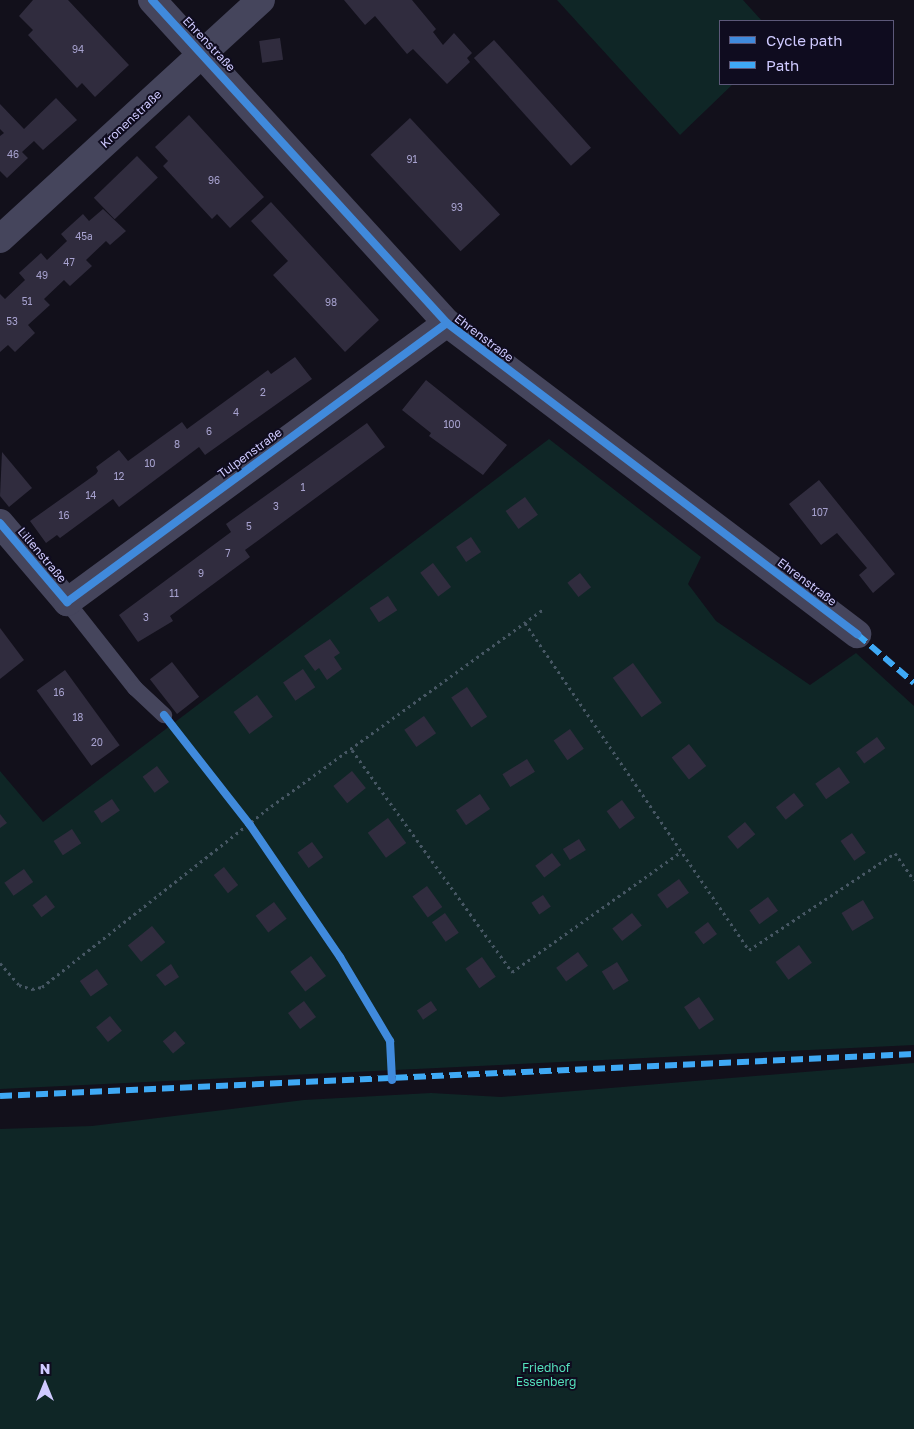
<!DOCTYPE html>
<meta charset="utf-8">
<style>
body{margin:0}
#map{position:relative;width:914px;height:1429px;overflow:hidden;background:#12101b;font-family:"Golos Text",sans-serif}
div>[style]{position:absolute}
.green>*{inset:0;background:#0f2626}
.building>*{inset:0;background:#302c3e;transform-origin:0 0}
.path>*{height:3px;margin-top:-1.5px;transform-origin:0;background:repeating-linear-gradient(90deg,#475764 0 2.5px,transparent 0 6.5px)}
.service>*{height:16px;margin:-8px;padding:0 8px;transform-origin:8px;border-radius:8px;background:#45455c}
.minor>*{height:28px;margin:-14px;padding:0 14px;transform-origin:14px;border-radius:14px;background:#45455c}
.quiet>*{height:6px;margin-top:-3px;transform-origin:0;background:repeating-linear-gradient(90deg,#3fa9f5 0 12px,transparent 0 18px)}
.cycleway>*{height:8px;margin:-4px;padding:0 4px;transform-origin:4px;border-radius:4px;background:#408adc}
span{translate:-50% -50%;white-space:nowrap;text-align:center;line-height:1.15;-webkit-text-stroke:4px #0f0c1f;paint-order:stroke}
.number-label{font-size:10px;color:#a7a2cf}
.number-label span{-webkit-text-stroke-width:0}
.street-label{font-size:12px;color:#cfcaff}
.park-label{font-size:12px;color:#54e1bb}
.legend{position:absolute;left:719px;top:20px;width:175px;height:65px;box-sizing:border-box;background:#0f0c1f;border:1px solid #5c5879;margin:0;padding:6px 9px;list-style:none;font-size:15px;color:#cfcaff}
.legend li{display:flex;align-items:center;gap:10px;height:25px}
.legend b{width:25px;border:1px solid #5c5879}
.north{position:absolute;left:20px;top:1359px;width:50px;height:50px;-webkit-text-stroke:4px #0f0c1f;paint-order:stroke;rotate:0deg;font-size:14px;font-weight:700;line-height:20px;text-align:center;color:#cfcaff}
.north::after{content:'';display:block;margin:auto;width:18px;height:22px;background:#cfcaff;clip-path:polygon(50% 0,100% 100%,50% 72%,0 100%)}
</style>
<div id="map">
<div class="green">
<i style="clip-path:polygon(557px 0,743px 0,762px 21px,720px 21px,720px 84px,733px 84px,680px 135px)"></i>
<i style="clip-path:polygon(549px 439px,701px 557px,688px 584px,716px 621px,810px 685px,856px 653px,914px 706px,914px 1045px,0 1089px,0 771px,43px 822px)"></i>
<i style="clip-path:polygon(914px 1063px,914px 1429px,0 1429px,0 1129px,92px 1126px,304px 1100px,431px 1093px,501px 1097px)"></i>
</div>
<div class="building">
<i style="clip-path:polygon(33px 0,68px 0,129px 65px,95px 97px,82px 83px,77px 88px,28px 35px,33px 30px,19px 16px)"></i>
<i style="clip-path:polygon(344px 0,412px 0,436px 29px,433px 32px,443px 45px,454px 33px,472px 53px,467px 58px,470px 62px,447px 84px,413px 49px,407px 54px,375px 16px,365px 25px)"></i>
<i style="left:280px;top:38px;width:22px;height:21px;rotate:82deg"></i>
<i style="left:494px;top:40px;width:145px;height:27px;rotate:48deg"></i>
<i style="clip-path:polygon(56px 98px,77px 120px,43px 150px,34px 141px,22px 152px,28px 158px,7px 178px,0 171px,0 136px,4px 133px,0 129px,0 104px,24px 129px)"></i>
<i style="clip-path:polygon(189px 115px,264px 197px,230px 228px,217px 214px,212px 219px,163px 166px,168px 161px,155px 147px)"></i>
<i style="left:410px;top:118px;width:132px;height:54px;rotate:47deg"></i>
<i style="left:137px;top:156px;width:30px;height:60px;rotate:46deg"></i>
<i style="clip-path:polygon(271px 202px,379px 320px,345px 352px,273px 275px,288px 261px,251px 221px)"></i>
<i style="clip-path:polygon(103px 209px,126px 231px,110px 245px,106px 241px,86px 260px,92px 266px,70px 286px,64px 280px,44px 299px,50px 305px,28px 325px,35px 333px,15px 352px,8px 345px,0 352px,0 294px,5px 299px,25px 280px,19px 273px,41px 253px,47px 260px,67px 241px,61px 234px,83px 214px,89px 221px)"></i>
<i style="clip-path:polygon(295px 357px,312px 379px,205px 455px,199px 447px,119px 507px,113px 499px,60px 538px,57px 535px,46px 543px,30px 521px,96px 474px,98px 471px,96px 467px,119px 450px,128px 461px,182px 422px,187px 429px,268px 370px,271px 374px)"></i>
<i style="clip-path:polygon(426px 380px,507px 445px,483px 475px,429px 436px,431px 433px,402px 410px)"></i>
<i style="clip-path:polygon(367px 423px,385px 447px,245px 550px,250px 557px,170px 616px,173px 621px,138px 642px,119px 615px,231px 532px,226px 524px)"></i>
<i style="clip-path:polygon(2px 452px,32px 488px,9px 507px,0 496px)"></i>
<i style="clip-path:polygon(819px 480px,895px 574px,873px 593px,859px 575px,867px 568px,837px 533px,821px 545px,789px 504px)"></i>
<i style="left:525px;top:497px;width:22px;height:24px;rotate:54deg"></i>
<i style="left:471px;top:537px;width:18px;height:18px;rotate:56deg"></i>
<i style="left:433px;top:563px;width:30px;height:16px;rotate:53deg"></i>
<i style="left:580px;top:573px;width:18px;height:16px;rotate:52deg"></i>
<i style="left:388px;top:596px;width:17px;height:22px;rotate:57deg"></i>
<i style="clip-path:polygon(0 628px,24px 660px,0 679px)"></i>
<i style="clip-path:polygon(330px 639px,340px 653px,334px 657px,342px 669px,327px 680px,319px 668px,315px 671px,304px 656px)"></i>
<i style="left:172px;top:662px;width:44px;height:28px;rotate:52deg"></i>
<i style="left:633px;top:663px;width:49px;height:25px;rotate:54deg"></i>
<i style="left:303px;top:669px;width:22px;height:24px;rotate:56deg"></i>
<i style="left:65px;top:670px;width:93px;height:35px;rotate:54deg"></i>
<i style="left:467px;top:687px;width:36px;height:19px;rotate:56deg"></i>
<i style="left:257px;top:695px;width:27px;height:29px;rotate:54deg"></i>
<i style="left:424px;top:716px;width:21px;height:24px;rotate:55deg"></i>
<i style="left:570px;top:729px;width:24px;height:20px;rotate:55deg"></i>
<i style="left:877px;top:737px;width:14px;height:26px;rotate:54deg"></i>
<i style="left:689px;top:744px;width:28px;height:22px;rotate:52deg"></i>
<i style="left:527px;top:759px;width:15px;height:29px;rotate:58deg"></i>
<i style="left:157px;top:766px;width:20px;height:18px;rotate:53deg"></i>
<i style="left:839px;top:767px;width:19px;height:29px;rotate:55deg"></i>
<i style="left:352px;top:771px;width:22px;height:24px;rotate:51deg"></i>
<i style="left:794px;top:793px;width:16px;height:23px;rotate:52deg"></i>
<i style="left:480px;top:794px;width:18px;height:29px;rotate:56deg"></i>
<i style="left:112px;top:799px;width:14px;height:22px;rotate:56deg"></i>
<i style="left:622px;top:800px;width:22px;height:19px;rotate:54deg"></i>
<i style="clip-path:polygon(0 814px,7px 823px,0 828px)"></i>
<i style="left:388px;top:818px;width:31px;height:25px;rotate:54deg"></i>
<i style="left:745px;top:822px;width:16px;height:23px;rotate:50deg"></i>
<i style="left:72px;top:829px;width:17px;height:22px;rotate:57deg"></i>
<i style="left:852px;top:833px;width:24px;height:14px;rotate:55deg"></i>
<i style="left:579px;top:839px;width:13px;height:19px;rotate:58deg"></i>
<i style="left:312px;top:842px;width:19px;height:18px;rotate:54deg"></i>
<i style="left:552px;top:853px;width:15px;height:21px;rotate:53deg"></i>
<i style="left:224px;top:867px;width:23px;height:13px;rotate:52deg"></i>
<i style="left:24px;top:869px;width:16px;height:24px;rotate:55deg"></i>
<i style="left:679px;top:879px;width:17px;height:27px;rotate:54deg"></i>
<i style="left:427px;top:886px;width:26px;height:18px;rotate:54deg"></i>
<i style="left:46px;top:895px;width:15px;height:17px;rotate:53deg"></i>
<i style="left:543px;top:895px;width:14px;height:14px;rotate:56deg"></i>
<i style="left:768px;top:897px;width:17px;height:23px;rotate:54deg"></i>
<i style="left:863px;top:900px;width:21px;height:25px;rotate:59deg"></i>
<i style="left:274px;top:902px;width:21px;height:23px;rotate:53deg"></i>
<i style="left:445px;top:913px;width:24px;height:16px;rotate:55deg"></i>
<i style="left:632px;top:913px;width:16px;height:25px;rotate:52deg"></i>
<i style="left:708px;top:922px;width:15px;height:17px;rotate:53deg"></i>
<i style="left:152px;top:926px;width:21px;height:31px;rotate:51deg"></i>
<i style="left:799px;top:945px;width:22px;height:29px;rotate:54deg"></i>
<i style="left:578px;top:952px;width:17px;height:27px;rotate:54deg"></i>
<i style="left:311px;top:956px;width:25px;height:26px;rotate:53deg"></i>
<i style="left:482px;top:957px;width:24px;height:20px;rotate:55deg"></i>
<i style="left:617px;top:962px;width:22px;height:18px;rotate:58deg"></i>
<i style="clip-path:polygon(171px 964px,179px 977px,165px 986px,156px 975px)"></i>
<i style="left:97px;top:969px;width:19px;height:21px;rotate:55deg"></i>
<i style="left:699px;top:997px;width:27px;height:18px;rotate:56deg"></i>
<i style="left:304px;top:1001px;width:20px;height:20px;rotate:53deg"></i>
<i style="left:431px;top:1001px;width:11px;height:17px;rotate:56deg"></i>
<i style="left:110px;top:1016px;width:19px;height:18px;rotate:51deg"></i>
<i style="left:175px;top:1031px;width:16px;height:16px;rotate:50deg"></i>
</div>
<div class="path">
<i style="left:525px;top:623px;width:396px;rotate:55.6deg"></i>
<i style="left:749px;top:950px;width:175px;rotate:-33.6deg"></i>
<i style="left:895px;top:853px;width:33px;rotate:55deg"></i>
<i style="left:352px;top:750px;width:274px;rotate:54.2deg"></i>
<i style="left:512px;top:972px;width:207px;rotate:-35.4deg"></i>
<i style="left:0;top:963px;width:29px;rotate:49deg"></i>
<i style="left:19px;top:985px;width:14px;rotate:17deg"></i>
<i style="left:32px;top:989px;width:10px;rotate:-11deg"></i>
<i style="left:42px;top:987px;width:285px;rotate:-38.3deg"></i>
<i style="left:266px;top:810px;width:344px;rotate:-35.9deg"></i>
</div>
<div class="service">
<i style="left:67px;top:602px;width:110px;rotate:51.7deg"></i>
<i style="left:135px;top:688px;width:40px;rotate:43deg"></i>
</div>
<div class="minor">
<i style="left:152px;top:0;width:437px;rotate:47.6deg"></i>
<i style="left:447px;top:323px;width:515px;rotate:37.18deg"></i>
<i style="left:0;top:239px;width:354px;rotate:-42.5deg"></i>
<i style="left:0;top:523px;width:104px;rotate:49.7deg"></i>
<i style="left:67px;top:602px;width:471px;rotate:-36.3deg"></i>
</div>
<div class="quiet">
<i style="left:857px;top:634px;width:75px;rotate:40.7deg"></i>
<i style="left:0;top:1096px;width:915px;rotate:-2.63deg"></i>
</div>
<div class="cycleway">
<i style="left:152px;top:0;width:437px;rotate:47.6deg"></i>
<i style="left:447px;top:323px;width:515px;rotate:37.18deg"></i>
<i style="left:0;top:523px;width:104px;rotate:49.7deg"></i>
<i style="left:67px;top:602px;width:471px;rotate:-36.3deg"></i>
<i style="left:164px;top:715px;width:140px;rotate:52deg"></i>
<i style="left:250px;top:825px;width:160px;rotate:55.7deg"></i>
<i style="left:340px;top:957px;width:98px;rotate:59.2deg"></i>
<i style="left:390px;top:1041px;width:39px;rotate:87deg"></i>
</div>
<div class="number-label">
<span style="left:78px;top:50px">94</span>
<span style="left:13px;top:155px">46</span>
<span style="left:412px;top:160px">91</span>
<span style="left:214px;top:181px">96</span>
<span style="left:457px;top:208px">93</span>
<span style="left:84px;top:237px">45a</span>
<span style="left:69px;top:263px">47</span>
<span style="left:42px;top:276px">49</span>
<span style="left:27px;top:302px">51</span>
<span style="left:331px;top:303px">98</span>
<span style="left:12px;top:322px">53</span>
<span style="left:263px;top:393px">2</span>
<span style="left:236px;top:413px">4</span>
<span style="left:452px;top:425px">100</span>
<span style="left:209px;top:432px">6</span>
<span style="left:177px;top:445px">8</span>
<span style="left:150px;top:464px">10</span>
<span style="left:119px;top:477px">12</span>
<span style="left:303px;top:488px">1</span>
<span style="left:91px;top:496px">14</span>
<span style="left:276px;top:507px">3</span>
<span style="left:820px;top:513px">107</span>
<span style="left:64px;top:516px">16</span>
<span style="left:249px;top:527px">5</span>
<span style="left:228px;top:554px">7</span>
<span style="left:201px;top:574px">9</span>
<span style="left:174px;top:594px">11</span>
<span style="left:146px;top:618px">3</span>
<span style="left:59px;top:693px">16</span>
<span style="left:78px;top:718px">18</span>
<span style="left:97px;top:743px">20</span>
</div>
<div class="street-label">
<span style="left:209px;top:44px;rotate:47deg">Ehrenstraße</span>
<span style="left:131px;top:119px;rotate:-43deg">Kronenstraße</span>
<span style="left:484px;top:338px;rotate:37deg">Ehrenstraße</span>
<span style="left:250px;top:453px;rotate:-36deg">Tulpenstraße</span>
<span style="left:42px;top:555px;rotate:50deg">Lilienstraße</span>
<span style="left:807px;top:582px;rotate:37deg">Ehrenstraße</span>
</div>
<div class="park-label">
<span style="left:546px;top:1375px">Friedhof<br>Essenberg</span>
</div>
<ul class="legend">
<li><b style="height:6px;background:#408adc"></b>Cycle path</li>
<li><b style="height:6px;background:#3fa9f5"></b>Path</li>
</ul>
<div class="north">N</div>
</div>
